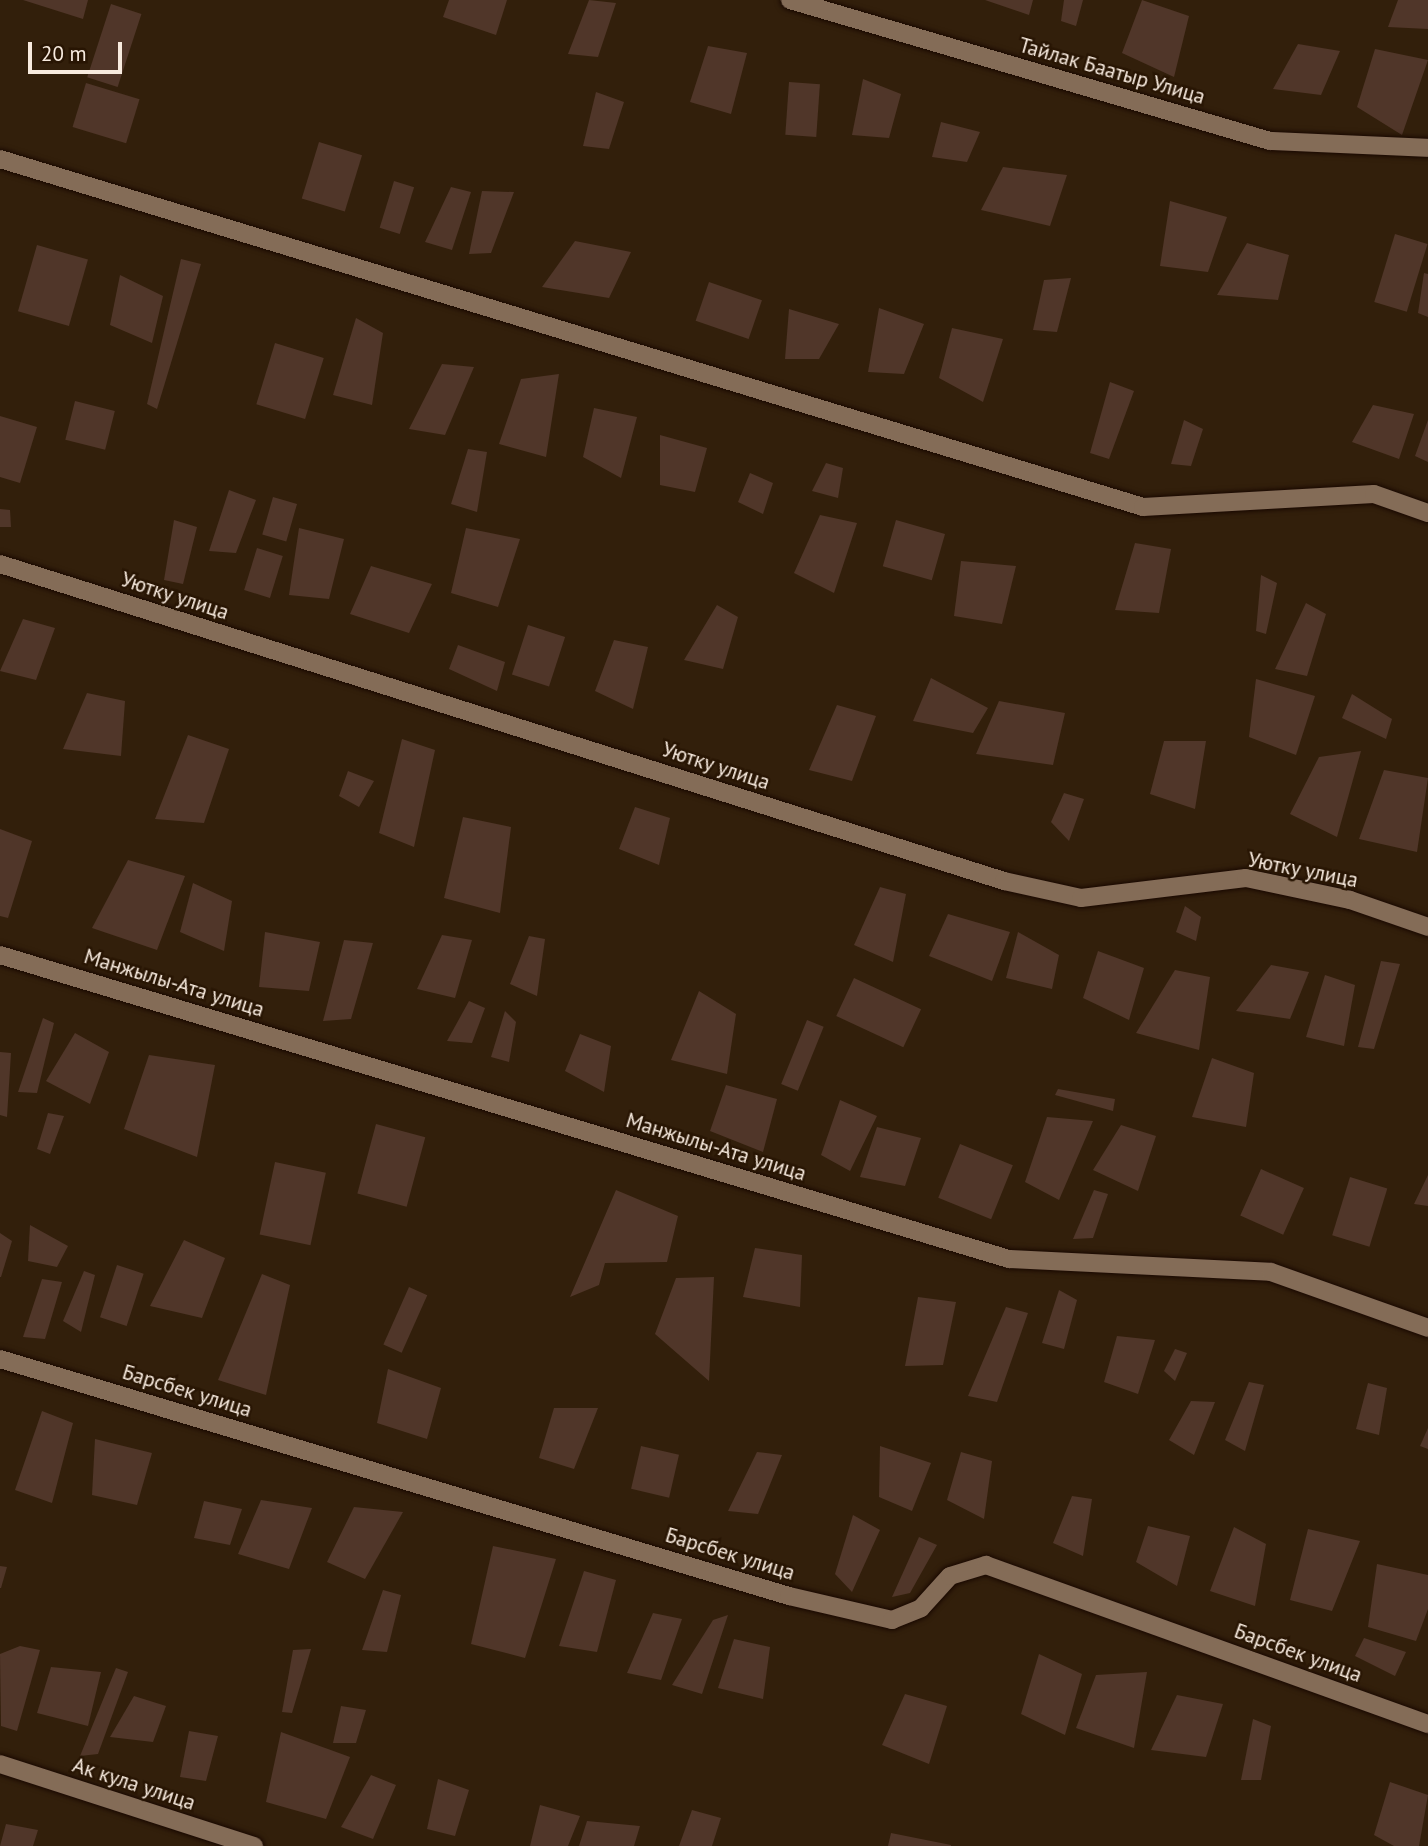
<!DOCTYPE html>
<meta charset="utf-8">
<style>
body{margin:0}
#map{position:relative;width:1428px;height:1846px;overflow:hidden;background:#321f0b;font-family:"PT Sans",sans-serif}
div>[style]{position:absolute}
.building>*{inset:0;background:#503629;transform-origin:0 0}
.roads{filter:drop-shadow(0 0 2px #190800) drop-shadow(0 0 2px #190800)}
.minor>*{height:18px;margin:-9px;padding:0 9px;transform-origin:9px;border-radius:9px;background:#846c57}
span{translate:-50% -50%;white-space:nowrap;text-align:center;line-height:1.15;-webkit-text-stroke:5px #281503;paint-order:stroke}
.street-label{font-size:21px;color:#f8ebdf}
.scale{position:absolute;left:28px;top:42px;width:94px;height:32px;box-sizing:border-box;border:4px solid #f8ebdf;border-top:0;padding-left:9px;font-size:21px;line-height:24px;white-space:nowrap;color:#f8ebdf;-webkit-text-stroke:5px #281503;paint-order:stroke}
</style>
<div id="map">
<div class="building">
<i style="clip-path:polygon(23px 0,88px 0,83px 19px)"></i>
<i style="clip-path:polygon(449px 0,507px 0,496px 35px,443px 17px)"></i>
<i style="clip-path:polygon(589px 0,616px 3px,598px 57px,568px 54px)"></i>
<i style="clip-path:polygon(985px 0,1033px 0,1029px 15px)"></i>
<i style="clip-path:polygon(1064px 0,1083px 0,1076px 26px,1061px 21px)"></i>
<i style="clip-path:polygon(1142px 0,1189px 16px,1174px 77px,1122px 53px)"></i>
<i style="clip-path:polygon(1398px 0,1428px 0,1428px 29px,1388px 27px)"></i>
<i style="left:111px;top:4px;width:32px;height:77px;rotate:18deg"></i>
<i style="clip-path:polygon(1298px 44px,1340px 51px,1321px 95px,1273px 89px)"></i>
<i style="clip-path:polygon(708px 46px,747px 53px,731px 114px,690px 102px)"></i>
<i style="clip-path:polygon(1375px 49px,1428px 60px,1402px 135px,1357px 107px)"></i>
<i style="clip-path:polygon(863px 79px,901px 94px,889px 138px,852px 135px)"></i>
<i style="left:789px;top:82px;width:31px;height:53px;rotate:4deg"></i>
<i style="left:86px;top:83px;width:56px;height:46px;rotate:17deg"></i>
<i style="clip-path:polygon(596px 92px,624px 102px,609px 149px,583px 146px)"></i>
<i style="clip-path:polygon(941px 122px,980px 132px,967px 162px,932px 157px)"></i>
<i style="left:319px;top:142px;width:45px;height:59px;rotate:17deg"></i>
<i style="clip-path:polygon(1003px 167px,1067px 175px,1050px 226px,981px 210px)"></i>
<i style="left:394px;top:181px;width:21px;height:49px;rotate:17deg"></i>
<i style="clip-path:polygon(451px 187px,471px 192px,452px 250px,425px 242px)"></i>
<i style="clip-path:polygon(482px 191px,514px 192px,491px 253px,469px 254px)"></i>
<i style="clip-path:polygon(1170px 201px,1227px 217px,1208px 272px,1160px 266px)"></i>
<i style="left:1395px;top:234px;width:34px;height:71px;rotate:17deg"></i>
<i style="clip-path:polygon(575px 241px,631px 252px,609px 298px,542px 287px)"></i>
<i style="clip-path:polygon(1247px 243px,1289px 255px,1278px 300px,1217px 295px)"></i>
<i style="left:37px;top:245px;width:53px;height:69px;rotate:16deg"></i>
<i style="clip-path:polygon(181px 259px,201px 264px,157px 409px,147px 404px)"></i>
<i style="clip-path:polygon(1424px 273px,1428px 274px,1428px 317px,1418px 313px)"></i>
<i style="clip-path:polygon(120px 275px,163px 296px,152px 343px,110px 325px)"></i>
<i style="clip-path:polygon(1071px 278px,1057px 332px,1033px 330px,1044px 280px)"></i>
<i style="left:709px;top:282px;width:56px;height:41px;rotate:19deg"></i>
<i style="clip-path:polygon(879px 308px,924px 324px,904px 374px,868px 372px)"></i>
<i style="clip-path:polygon(789px 309px,839px 324px,819px 359px,785px 359px)"></i>
<i style="clip-path:polygon(356px 318px,383px 333px,372px 405px,333px 395px)"></i>
<i style="clip-path:polygon(952px 328px,1003px 339px,983px 402px,939px 378px)"></i>
<i style="left:275px;top:343px;width:51px;height:64px;rotate:17deg"></i>
<i style="clip-path:polygon(442px 364px,474px 367px,445px 435px,409px 429px)"></i>
<i style="clip-path:polygon(559px 374px,546px 457px,499px 444px,521px 379px)"></i>
<i style="clip-path:polygon(1110px 382px,1134px 391px,1109px 459px,1090px 453px)"></i>
<i style="left:75px;top:401px;width:41px;height:40px;rotate:14deg"></i>
<i style="clip-path:polygon(1373px 405px,1414px 414px,1399px 459px,1352px 442px)"></i>
<i style="clip-path:polygon(594px 408px,637px 417px,621px 478px,583px 457px)"></i>
<i style="clip-path:polygon(0 416px,37px 427px,20px 483px,0 477px)"></i>
<i style="clip-path:polygon(1184px 420px,1203px 429px,1191px 466px,1171px 464px)"></i>
<i style="clip-path:polygon(1428px 420px,1428px 462px,1415px 456px)"></i>
<i style="clip-path:polygon(660px 435px,707px 448px,695px 492px,660px 485px)"></i>
<i style="clip-path:polygon(468px 449px,487px 452px,477px 512px,451px 504px)"></i>
<i style="clip-path:polygon(826px 463px,843px 468px,838px 498px,812px 491px)"></i>
<i style="clip-path:polygon(750px 473px,773px 483px,763px 514px,738px 502px)"></i>
<i style="clip-path:polygon(229px 490px,256px 500px,236px 553px,209px 551px)"></i>
<i style="left:273px;top:497px;width:25px;height:39px;rotate:16deg"></i>
<i style="clip-path:polygon(0 509px,10px 510px,11px 527px,0 527px)"></i>
<i style="clip-path:polygon(820px 515px,857px 523px,834px 593px,794px 573px)"></i>
<i style="clip-path:polygon(174px 520px,197px 527px,183px 584px,164px 580px)"></i>
<i style="left:896px;top:520px;width:51px;height:48px;rotate:16deg"></i>
<i style="clip-path:polygon(299px 528px,344px 539px,329px 599px,289px 595px)"></i>
<i style="clip-path:polygon(466px 528px,520px 539px,498px 607px,451px 593px)"></i>
<i style="clip-path:polygon(1135px 543px,1171px 549px,1159px 613px,1115px 610px)"></i>
<i style="left:257px;top:548px;width:27px;height:44px;rotate:17deg"></i>
<i style="clip-path:polygon(961px 561px,1016px 566px,1002px 624px,954px 616px)"></i>
<i style="clip-path:polygon(371px 566px,432px 584px,409px 633px,350px 614px)"></i>
<i style="clip-path:polygon(1261px 575px,1277px 583px,1266px 634px,1256px 631px)"></i>
<i style="clip-path:polygon(1306px 603px,1326px 614px,1307px 676px,1275px 669px)"></i>
<i style="clip-path:polygon(717px 605px,738px 617px,723px 669px,684px 660px)"></i>
<i style="clip-path:polygon(23px 619px,55px 628px,36px 680px,0 671px)"></i>
<i style="left:528px;top:625px;width:39px;height:52px;rotate:18deg"></i>
<i style="clip-path:polygon(614px 640px,648px 647px,633px 709px,595px 691px)"></i>
<i style="clip-path:polygon(458px 645px,505px 662px,497px 691px,449px 669px)"></i>
<i style="clip-path:polygon(931px 678px,988px 708px,973px 733px,913px 721px)"></i>
<i style="clip-path:polygon(1256px 679px,1315px 696px,1296px 755px,1249px 737px)"></i>
<i style="clip-path:polygon(87px 693px,125px 701px,121px 756px,63px 749px)"></i>
<i style="clip-path:polygon(1352px 694px,1392px 719px,1386px 739px,1342px 718px)"></i>
<i style="clip-path:polygon(999px 701px,1065px 713px,1053px 765px,976px 754px)"></i>
<i style="clip-path:polygon(837px 705px,876px 716px,852px 781px,809px 770px)"></i>
<i style="clip-path:polygon(188px 735px,229px 749px,204px 823px,155px 819px)"></i>
<i style="clip-path:polygon(402px 739px,435px 750px,414px 847px,379px 833px)"></i>
<i style="clip-path:polygon(1164px 741px,1206px 741px,1195px 809px,1150px 794px)"></i>
<i style="clip-path:polygon(1361px 751px,1337px 837px,1290px 814px,1319px 757px)"></i>
<i style="clip-path:polygon(1384px 770px,1428px 778px,1417px 852px,1359px 839px)"></i>
<i style="clip-path:polygon(348px 771px,374px 781px,359px 807px,339px 796px)"></i>
<i style="clip-path:polygon(1064px 793px,1084px 799px,1069px 841px,1051px 822px)"></i>
<i style="clip-path:polygon(635px 807px,670px 818px,659px 865px,619px 849px)"></i>
<i style="clip-path:polygon(463px 817px,511px 827px,500px 913px,444px 898px)"></i>
<i style="clip-path:polygon(0 829px,32px 841px,8px 918px,0 916px)"></i>
<i style="clip-path:polygon(128px 860px,185px 876px,157px 950px,92px 928px)"></i>
<i style="clip-path:polygon(193px 883px,232px 901px,224px 951px,180px 932px)"></i>
<i style="clip-path:polygon(880px 887px,906px 894px,893px 962px,854px 945px)"></i>
<i style="clip-path:polygon(1185px 906px,1201px 917px,1196px 941px,1176px 932px)"></i>
<i style="clip-path:polygon(948px 914px,1010px 932px,992px 981px,929px 956px)"></i>
<i style="clip-path:polygon(265px 932px,320px 942px,309px 991px,259px 987px)"></i>
<i style="clip-path:polygon(1018px 932px,1059px 955px,1052px 989px,1006px 978px)"></i>
<i style="clip-path:polygon(442px 935px,472px 940px,455px 998px,417px 989px)"></i>
<i style="clip-path:polygon(529px 936px,545px 939px,537px 996px,510px 984px)"></i>
<i style="clip-path:polygon(344px 940px,373px 943px,351px 1019px,323px 1021px)"></i>
<i style="clip-path:polygon(1098px 951px,1144px 968px,1129px 1020px,1083px 998px)"></i>
<i style="clip-path:polygon(1381px 961px,1400px 964px,1374px 1049px,1358px 1047px)"></i>
<i style="clip-path:polygon(1271px 965px,1309px 972px,1290px 1019px,1236px 1011px)"></i>
<i style="clip-path:polygon(1175px 970px,1210px 977px,1199px 1050px,1136px 1033px)"></i>
<i style="clip-path:polygon(1325px 975px,1355px 985px,1344px 1046px,1306px 1037px)"></i>
<i style="left:854px;top:978px;width:74px;height:42px;rotate:25deg"></i>
<i style="clip-path:polygon(699px 991px,736px 1014px,727px 1074px,671px 1060px)"></i>
<i style="clip-path:polygon(469px 1001px,485px 1008px,472px 1043px,447px 1041px)"></i>
<i style="clip-path:polygon(505px 1011px,516px 1022px,509px 1062px,491px 1057px)"></i>
<i style="clip-path:polygon(43px 1018px,54px 1023px,37px 1093px,18px 1092px)"></i>
<i style="left:807px;top:1020px;width:18px;height:69px;rotate:22deg"></i>
<i style="clip-path:polygon(75px 1033px,109px 1052px,90px 1104px,46px 1081px)"></i>
<i style="clip-path:polygon(580px 1034px,611px 1046px,604px 1092px,565px 1071px)"></i>
<i style="clip-path:polygon(0 1052px,11px 1053px,7px 1117px,0 1115px)"></i>
<i style="clip-path:polygon(149px 1055px,215px 1065px,197px 1157px,124px 1129px)"></i>
<i style="clip-path:polygon(1212px 1058px,1254px 1073px,1246px 1127px,1192px 1117px)"></i>
<i style="clip-path:polygon(726px 1085px,777px 1099px,763px 1152px,710px 1131px)"></i>
<i style="clip-path:polygon(1058px 1089px,1115px 1099px,1113px 1111px,1055px 1095px)"></i>
<i style="clip-path:polygon(840px 1100px,877px 1116px,850px 1171px,821px 1155px)"></i>
<i style="clip-path:polygon(48px 1113px,64px 1116px,50px 1154px,37px 1149px)"></i>
<i style="clip-path:polygon(1047px 1117px,1093px 1121px,1059px 1200px,1025px 1182px)"></i>
<i style="left:376px;top:1124px;width:51px;height:72px;rotate:15deg"></i>
<i style="clip-path:polygon(1121px 1125px,1156px 1136px,1138px 1191px,1093px 1170px)"></i>
<i style="clip-path:polygon(877px 1127px,921px 1138px,905px 1186px,860px 1177px)"></i>
<i style="left:960px;top:1144px;width:57px;height:58px;rotate:22deg"></i>
<i style="left:275px;top:1162px;width:52px;height:74px;rotate:12deg"></i>
<i style="left:1261px;top:1169px;width:47px;height:51px;rotate:24deg"></i>
<i style="clip-path:polygon(1428px 1175px,1428px 1206px,1414px 1204px)"></i>
<i style="left:1350px;top:1177px;width:39px;height:61px;rotate:17deg"></i>
<i style="clip-path:polygon(616px 1190px,678px 1216px,667px 1262px,605px 1263px,599px 1285px,570px 1297px)"></i>
<i style="clip-path:polygon(1094px 1190px,1108px 1194px,1093px 1238px,1073px 1239px)"></i>
<i style="clip-path:polygon(30px 1225px,68px 1246px,57px 1267px,28px 1261px)"></i>
<i style="clip-path:polygon(0 1233px,12px 1241px,1px 1277px,0 1277px)"></i>
<i style="clip-path:polygon(184px 1240px,225px 1258px,202px 1318px,150px 1306px)"></i>
<i style="clip-path:polygon(755px 1248px,802px 1255px,800px 1307px,743px 1297px)"></i>
<i style="left:117px;top:1265px;width:28px;height:55px;rotate:18deg"></i>
<i style="clip-path:polygon(84px 1271px,95px 1275px,81px 1332px,63px 1321px)"></i>
<i style="clip-path:polygon(262px 1274px,290px 1285px,266px 1395px,218px 1380px)"></i>
<i style="clip-path:polygon(714px 1277px,709px 1381px,655px 1334px,676px 1278px)"></i>
<i style="clip-path:polygon(42px 1279px,62px 1282px,45px 1339px,23px 1337px)"></i>
<i style="left:409px;top:1287px;width:20px;height:63px;rotate:24deg"></i>
<i style="clip-path:polygon(1059px 1290px,1077px 1300px,1064px 1349px,1042px 1343px)"></i>
<i style="clip-path:polygon(918px 1297px,956px 1302px,943px 1365px,905px 1366px)"></i>
<i style="clip-path:polygon(1006px 1307px,1028px 1313px,997px 1402px,968px 1396px)"></i>
<i style="clip-path:polygon(1117px 1336px,1155px 1340px,1138px 1394px,1104px 1382px)"></i>
<i style="clip-path:polygon(1175px 1349px,1187px 1353px,1175px 1381px,1164px 1371px)"></i>
<i style="clip-path:polygon(388px 1369px,441px 1388px,427px 1439px,377px 1423px)"></i>
<i style="clip-path:polygon(1249px 1382px,1264px 1385px,1245px 1451px,1225px 1440px)"></i>
<i style="clip-path:polygon(1368px 1383px,1387px 1388px,1379px 1435px,1356px 1429px)"></i>
<i style="clip-path:polygon(1191px 1401px,1215px 1402px,1194px 1455px,1169px 1440px)"></i>
<i style="clip-path:polygon(554px 1408px,598px 1408px,574px 1469px,539px 1458px)"></i>
<i style="clip-path:polygon(42px 1411px,73px 1423px,52px 1503px,15px 1490px)"></i>
<i style="clip-path:polygon(1428px 1428px,1428px 1449px,1420px 1446px)"></i>
<i style="clip-path:polygon(95px 1439px,152px 1453px,137px 1505px,92px 1495px)"></i>
<i style="left:641px;top:1446px;width:39px;height:44px;rotate:13deg"></i>
<i style="clip-path:polygon(880px 1446px,931px 1463px,912px 1511px,879px 1497px)"></i>
<i style="clip-path:polygon(757px 1452px,782px 1455px,758px 1514px,728px 1511px)"></i>
<i style="clip-path:polygon(961px 1452px,992px 1461px,984px 1519px,947px 1500px)"></i>
<i style="clip-path:polygon(1072px 1496px,1092px 1499px,1083px 1556px,1053px 1543px)"></i>
<i style="clip-path:polygon(261px 1500px,312px 1508px,289px 1569px,238px 1554px)"></i>
<i style="clip-path:polygon(204px 1501px,242px 1509px,230px 1545px,194px 1538px)"></i>
<i style="clip-path:polygon(354px 1507px,403px 1512px,365px 1579px,327px 1562px)"></i>
<i style="clip-path:polygon(853px 1515px,880px 1530px,852px 1592px,835px 1574px)"></i>
<i style="clip-path:polygon(1148px 1526px,1190px 1536px,1177px 1586px,1136px 1562px)"></i>
<i style="clip-path:polygon(1234px 1527px,1266px 1544px,1255px 1606px,1210px 1591px)"></i>
<i style="clip-path:polygon(1308px 1529px,1360px 1541px,1332px 1611px,1290px 1600px)"></i>
<i style="clip-path:polygon(919px 1537px,937px 1545px,910px 1593px,892px 1597px)"></i>
<i style="clip-path:polygon(493px 1546px,556px 1559px,525px 1658px,471px 1644px)"></i>
<i style="clip-path:polygon(1377px 1564px,1428px 1575px,1428px 1609px,1416px 1641px,1368px 1627px)"></i>
<i style="clip-path:polygon(0 1566px,7px 1567px,1px 1588px,0 1588px)"></i>
<i style="clip-path:polygon(584px 1571px,616px 1580px,597px 1652px,559px 1646px)"></i>
<i style="clip-path:polygon(383px 1590px,401px 1595px,387px 1652px,362px 1650px)"></i>
<i style="clip-path:polygon(653px 1613px,682px 1619px,661px 1680px,627px 1673px)"></i>
<i style="clip-path:polygon(728px 1615px,702px 1694px,672px 1685px,713px 1620px)"></i>
<i style="clip-path:polygon(1364px 1638px,1406px 1652px,1395px 1676px,1355px 1656px)"></i>
<i style="clip-path:polygon(734px 1639px,770px 1647px,763px 1699px,718px 1688px)"></i>
<i style="clip-path:polygon(20px 1646px,40px 1650px,17px 1731px,1px 1726px,0 1654px)"></i>
<i style="clip-path:polygon(311px 1649px,292px 1713px,282px 1712px,293px 1650px)"></i>
<i style="clip-path:polygon(1039px 1654px,1082px 1674px,1065px 1735px,1021px 1714px)"></i>
<i style="clip-path:polygon(51px 1667px,101px 1672px,88px 1726px,37px 1713px)"></i>
<i style="clip-path:polygon(116px 1668px,128px 1672px,98px 1754px,80px 1756px)"></i>
<i style="clip-path:polygon(1147px 1672px,1134px 1748px,1076px 1728px,1096px 1675px)"></i>
<i style="clip-path:polygon(905px 1694px,947px 1706px,929px 1764px,882px 1745px)"></i>
<i style="clip-path:polygon(1177px 1695px,1223px 1704px,1206px 1757px,1151px 1750px)"></i>
<i style="clip-path:polygon(134px 1696px,166px 1706px,153px 1742px,110px 1737px)"></i>
<i style="clip-path:polygon(341px 1706px,366px 1710px,356px 1743px,333px 1743px)"></i>
<i style="clip-path:polygon(1253px 1719px,1271px 1726px,1261px 1780px,1241px 1780px)"></i>
<i style="clip-path:polygon(189px 1731px,218px 1736px,206px 1781px,180px 1777px)"></i>
<i style="clip-path:polygon(281px 1732px,350px 1757px,326px 1819px,266px 1802px)"></i>
<i style="clip-path:polygon(371px 1775px,396px 1785px,373px 1839px,341px 1827px)"></i>
<i style="clip-path:polygon(438px 1779px,469px 1790px,455px 1836px,427px 1829px)"></i>
<i style="clip-path:polygon(1390px 1782px,1428px 1795px,1419px 1846px,1394px 1846px,1374px 1835px)"></i>
<i style="clip-path:polygon(540px 1805px,580px 1816px,568px 1846px,530px 1846px)"></i>
<i style="clip-path:polygon(692px 1810px,721px 1818px,712px 1846px,679px 1846px)"></i>
<i style="clip-path:polygon(587px 1821px,640px 1826px,634px 1846px,579px 1846px)"></i>
<i style="clip-path:polygon(6px 1824px,38px 1830px,33px 1846px,0 1846px)"></i>
<i style="clip-path:polygon(891px 1833px,951px 1845px,951px 1846px,888px 1846px)"></i>
</div>
<div class="roads">
<div class="minor">
<i style="left:790px;top:0;width:500px;rotate:16.37deg"></i>
<i style="left:1270px;top:141px;width:158px;rotate:2.5deg"></i>
<i style="left:0;top:159px;width:1195px;rotate:16.93deg"></i>
<i style="left:1143px;top:507px;width:231px;rotate:-3.2deg"></i>
<i style="left:1374px;top:494px;width:57px;rotate:19.4deg"></i>
<i style="left:0;top:564px;width:1053px;rotate:17.52deg"></i>
<i style="left:1004px;top:881px;width:79px;rotate:12.4deg"></i>
<i style="left:1081px;top:898px;width:166px;rotate:-6.9deg"></i>
<i style="left:1246px;top:878px;width:106px;rotate:11.9deg"></i>
<i style="left:1350px;top:900px;width:83px;rotate:19.1deg"></i>
<i style="left:0;top:955px;width:1054px;rotate:16.77deg"></i>
<i style="left:1009px;top:1259px;width:262px;rotate:2.8deg"></i>
<i style="left:1271px;top:1272px;width:167px;rotate:19.6deg"></i>
<i style="left:0;top:1359px;width:824px;rotate:16.72deg"></i>
<i style="left:789px;top:1596px;width:106px;rotate:13.1deg"></i>
<i style="left:892px;top:1620px;width:31px;rotate:-22deg"></i>
<i style="left:921px;top:1608px;width:43px;rotate:-47.8deg"></i>
<i style="left:950px;top:1576px;width:38px;rotate:-17deg"></i>
<i style="left:986px;top:1565px;width:470px;rotate:19.8deg"></i>
<i style="left:0;top:1764px;width:267px;rotate:17.9deg"></i>
</div>
</div>
<div class="street-label">
<span style="left:1112px;top:71px;rotate:16deg">Тайлак Баатыр Улица</span>
<span style="left:175px;top:596px;rotate:18deg">Уютку улица</span>
<span style="left:716px;top:766px;rotate:18deg">Уютку улица</span>
<span style="left:1303px;top:870px;rotate:11deg">Уютку улица</span>
<span style="left:174px;top:983px;rotate:17deg">Манжылы-Ата улица</span>
<span style="left:716px;top:1147px;rotate:17deg">Манжылы-Ата улица</span>
<span style="left:187px;top:1391px;rotate:17deg">Барсбек улица</span>
<span style="left:730px;top:1554px;rotate:17deg">Барсбек улица</span>
<span style="left:1298px;top:1653px;rotate:20deg">Барсбек улица</span>
<span style="left:134px;top:1784px;rotate:18deg">Ак кула улица</span>
</div>
<div class="scale">20 m</div>
</div>
